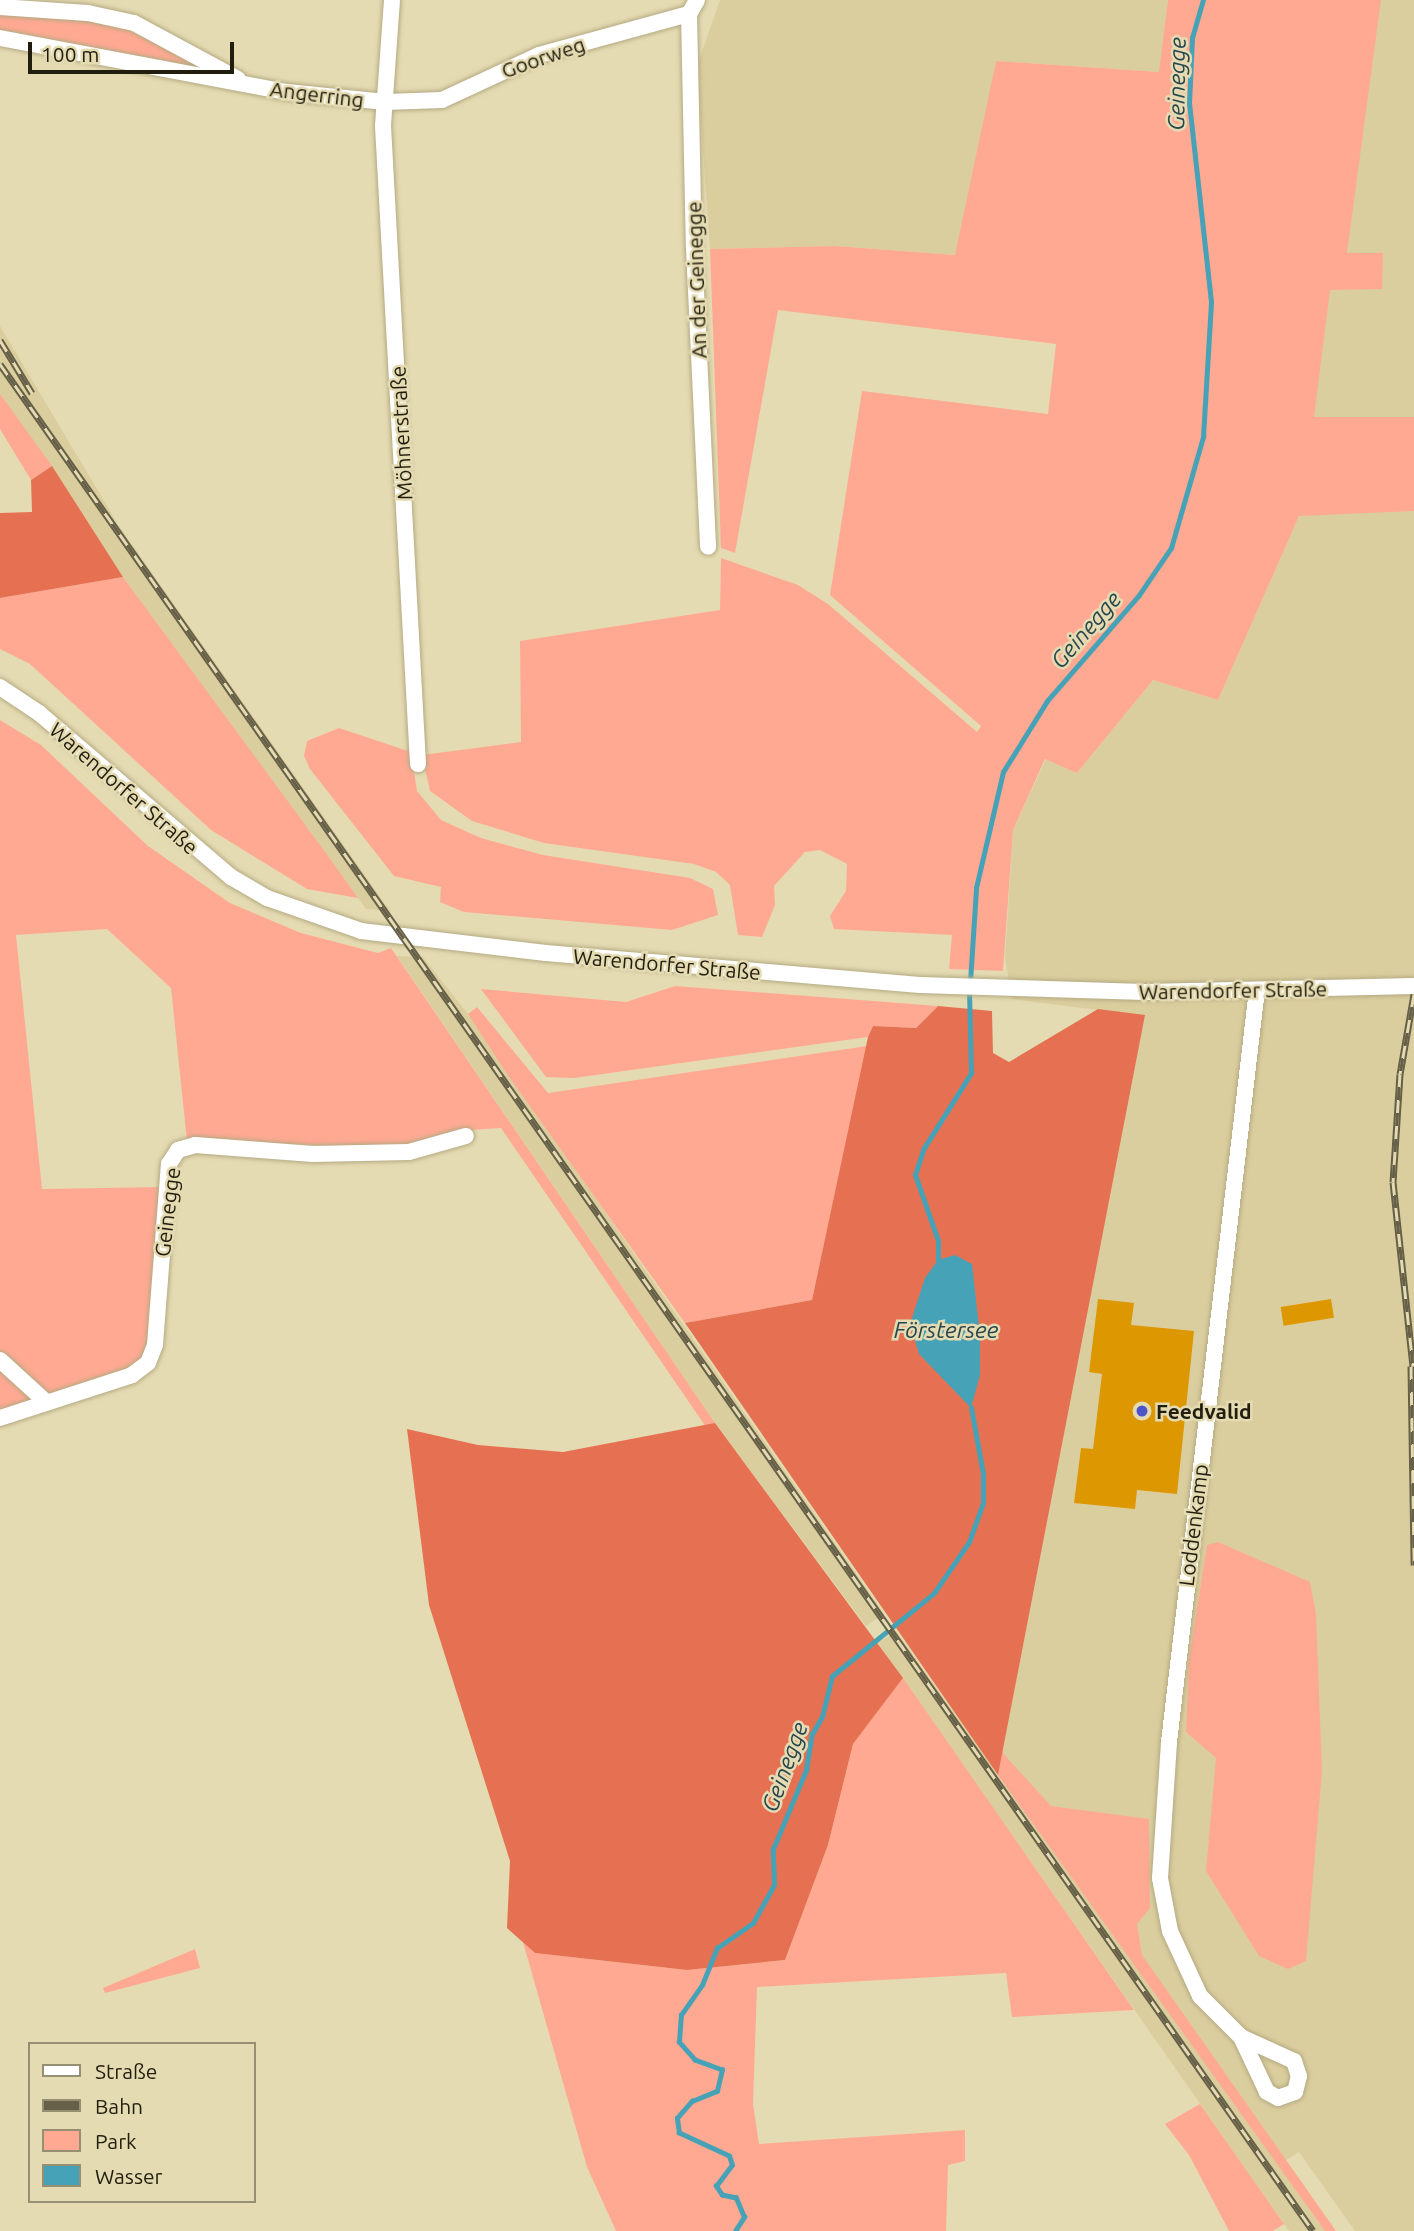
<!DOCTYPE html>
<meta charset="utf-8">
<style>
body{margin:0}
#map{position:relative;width:1414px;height:2231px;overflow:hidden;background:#e5dbb2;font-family:Ubuntu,sans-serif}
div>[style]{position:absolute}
.built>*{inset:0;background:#dbce9e}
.green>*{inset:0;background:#ffa992}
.forest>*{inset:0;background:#e67152}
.water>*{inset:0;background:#46a2b7}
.stream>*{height:4.5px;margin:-2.25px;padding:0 2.25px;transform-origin:2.25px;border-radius:2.25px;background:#46a2b7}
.building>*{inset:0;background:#dd9700;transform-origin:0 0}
.roads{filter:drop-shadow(0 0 2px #b4aa83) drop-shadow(0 0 2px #b4aa83)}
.minor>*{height:16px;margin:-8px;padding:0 8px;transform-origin:8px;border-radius:8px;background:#fff}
.rail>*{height:7px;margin-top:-3.5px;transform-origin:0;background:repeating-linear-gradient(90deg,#e5dbb2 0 13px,#666048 0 26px);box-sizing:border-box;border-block:2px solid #666048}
.dots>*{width:19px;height:19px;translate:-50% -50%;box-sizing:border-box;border:4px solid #e5dbb2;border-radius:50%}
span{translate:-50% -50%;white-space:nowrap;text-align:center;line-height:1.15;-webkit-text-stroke:5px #e5dbb2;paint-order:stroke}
.street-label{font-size:21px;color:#221e0f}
.poi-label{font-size:21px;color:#221e0f;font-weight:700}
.left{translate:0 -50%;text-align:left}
.water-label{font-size:23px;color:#2a474e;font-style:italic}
.legend{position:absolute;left:28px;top:2042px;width:228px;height:161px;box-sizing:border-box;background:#e5dbb2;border:2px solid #978f71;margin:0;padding:9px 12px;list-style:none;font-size:21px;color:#221e0f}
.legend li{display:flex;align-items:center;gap:14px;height:35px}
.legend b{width:35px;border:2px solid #978f71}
.scale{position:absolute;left:28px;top:42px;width:206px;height:32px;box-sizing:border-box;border:4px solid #221e0f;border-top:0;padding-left:9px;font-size:21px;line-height:24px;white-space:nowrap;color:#221e0f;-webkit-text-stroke:5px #e5dbb2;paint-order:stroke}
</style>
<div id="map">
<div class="built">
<i style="clip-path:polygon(720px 0,1168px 0,1160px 72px,996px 61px,956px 255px,835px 246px,710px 249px,697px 66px)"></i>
<i style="clip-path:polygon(1368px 0,1414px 0,1414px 2231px,1355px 2231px,1299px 2152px,1278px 2165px,1325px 2231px,1289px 2231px,878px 1643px,896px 1631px,998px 1774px,1144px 1016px,1012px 999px,1005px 958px,1013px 830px,1046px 759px,1077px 773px,1153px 680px,1218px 700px,1299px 516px)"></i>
<i style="clip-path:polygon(0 326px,119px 526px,390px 911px,366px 909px,123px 577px,0 394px)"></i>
<i style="clip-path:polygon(397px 956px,423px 957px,468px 1014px,884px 1614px,866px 1626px,715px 1423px)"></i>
</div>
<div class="green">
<i style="clip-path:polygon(1168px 0,1381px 0,1347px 253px,1383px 253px,1382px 289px,1330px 290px,1314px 417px,1414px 417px,1414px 511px,1299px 516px,1218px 700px,1153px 680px,1077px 773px,1045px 759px,1013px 830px,1003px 971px,949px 969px,952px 935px,834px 929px,830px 916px,846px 891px,847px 864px,820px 850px,805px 852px,774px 886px,775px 905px,762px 937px,738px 935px,730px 885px,716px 872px,694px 864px,544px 843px,472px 821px,430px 791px,422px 755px,521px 742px,520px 641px,720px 610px,721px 558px,798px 585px,828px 604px,977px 732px,981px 726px,830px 595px,862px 391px,1048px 414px,1056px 344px,778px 310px,735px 553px,721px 548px,710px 249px,835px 246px,955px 255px,996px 61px,1159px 72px)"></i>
<i style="clip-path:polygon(0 11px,118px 25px,151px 36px,204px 70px,0 34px)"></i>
<i style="clip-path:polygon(0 394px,52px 466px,31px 480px,0 429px)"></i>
<i style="clip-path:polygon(123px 577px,328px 856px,358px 898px,307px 889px,211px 830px,30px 664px,0 649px,0 598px)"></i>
<i style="clip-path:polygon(0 720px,41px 745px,148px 846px,230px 903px,301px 933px,378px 953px,391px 948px,715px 1423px,706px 1427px,501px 1128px,469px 1130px,407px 1148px,187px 1141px,171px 988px,107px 929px,16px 935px,42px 1189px,162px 1187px,150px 1347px,137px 1368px,0 1415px)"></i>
<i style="clip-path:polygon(339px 728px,411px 752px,417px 791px,441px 820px,481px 838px,543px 855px,690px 878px,713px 889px,718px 915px,672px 930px,464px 912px,440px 902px,441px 887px,394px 876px,310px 769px,304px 756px,307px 741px)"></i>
<i style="clip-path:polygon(675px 986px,938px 1006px,916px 1028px,873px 1026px,868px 1037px,574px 1078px,546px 1077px,481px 989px,626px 1002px)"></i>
<i style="clip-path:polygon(477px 1007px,548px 1093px,867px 1046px,812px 1300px,685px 1323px,507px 1074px,468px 1014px)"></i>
<i style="clip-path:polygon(1218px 1542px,1310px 1582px,1316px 1614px,1322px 1771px,1306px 1961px,1288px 1969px,1259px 1956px,1206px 1871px,1216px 1758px,1186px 1732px,1189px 1660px,1207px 1545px)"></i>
<i style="clip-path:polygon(903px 1678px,1134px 2010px,1012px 2017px,1006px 1973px,757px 1987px,753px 2104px,759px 2144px,965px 2130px,965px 2161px,948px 2165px,946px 2231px,616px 2231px,587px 2167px,523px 1942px,535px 1953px,687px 1970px,785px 1960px,828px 1845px,853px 1744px)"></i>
<i style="clip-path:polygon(1002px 1752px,1051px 1806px,1149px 1819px,1150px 1908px,1137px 1924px,1142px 1955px,1336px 2231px,1325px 2231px,998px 1775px)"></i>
<i style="clip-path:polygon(195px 1949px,200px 1968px,105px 1993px,103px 1988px)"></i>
<i style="clip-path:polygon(1200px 2104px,1284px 2224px,1273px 2231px,1229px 2231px,1189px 2155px,1165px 2124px)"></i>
</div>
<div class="forest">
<i style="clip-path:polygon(52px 466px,123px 577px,0 598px,0 513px,32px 512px,31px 480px)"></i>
<i style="clip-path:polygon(938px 1006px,992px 1011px,993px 1053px,1009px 1062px,1098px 1009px,1145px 1015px,998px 1775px,685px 1323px,812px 1300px,868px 1037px,873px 1026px,916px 1028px)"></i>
<i style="clip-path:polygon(715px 1423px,903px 1678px,853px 1744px,828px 1845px,785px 1960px,687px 1970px,535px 1953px,507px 1928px,510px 1861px,429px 1605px,407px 1429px,478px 1445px,563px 1452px)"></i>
</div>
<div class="water">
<i style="clip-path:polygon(955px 1255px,972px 1264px,980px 1336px,980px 1375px,971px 1408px,919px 1354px,910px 1324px,925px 1278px,938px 1260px)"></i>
</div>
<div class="stream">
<i style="left:970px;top:982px;width:94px;rotate:-86.3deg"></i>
<i style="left:976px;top:888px;width:119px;rotate:-76.9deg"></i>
<i style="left:1003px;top:772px;width:84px;rotate:-58.2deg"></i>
<i style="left:1047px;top:701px;width:140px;rotate:-49deg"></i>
<i style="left:1139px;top:595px;width:57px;rotate:-55.8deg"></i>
<i style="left:1171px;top:548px;width:116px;rotate:-73.9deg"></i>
<i style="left:1203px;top:437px;width:135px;rotate:-86.6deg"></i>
<i style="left:1211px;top:302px;width:199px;rotate:-96.3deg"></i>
<i style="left:1189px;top:104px;width:66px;rotate:-87.4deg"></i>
<i style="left:1192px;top:38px;width:40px;rotate:-74deg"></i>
<i style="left:938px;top:1260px;width:19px;rotate:-90deg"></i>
<i style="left:938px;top:1241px;width:70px;rotate:-109.2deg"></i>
<i style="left:915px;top:1175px;width:28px;rotate:-72deg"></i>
<i style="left:924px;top:1148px;width:89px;rotate:-57.9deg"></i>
<i style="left:971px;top:1073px;width:83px;rotate:-91.4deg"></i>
<i style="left:735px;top:2231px;width:17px;rotate:-57deg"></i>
<i style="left:744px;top:2217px;width:21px;rotate:-113deg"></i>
<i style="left:736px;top:2198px;width:14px;rotate:-168deg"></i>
<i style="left:722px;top:2195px;width:11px;rotate:-124deg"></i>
<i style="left:716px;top:2186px;width:26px;rotate:-53deg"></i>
<i style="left:732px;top:2165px;width:9px;rotate:-108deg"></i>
<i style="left:729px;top:2156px;width:55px;rotate:-155.3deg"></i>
<i style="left:679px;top:2133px;width:15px;rotate:-98deg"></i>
<i style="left:677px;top:2118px;width:23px;rotate:-49deg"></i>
<i style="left:692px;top:2101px;width:27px;rotate:-22deg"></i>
<i style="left:717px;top:2091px;width:22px;rotate:-77deg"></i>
<i style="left:722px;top:2070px;width:29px;rotate:-160deg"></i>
<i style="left:695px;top:2060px;width:24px;rotate:-132deg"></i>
<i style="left:679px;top:2042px;width:27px;rotate:-86deg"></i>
<i style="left:681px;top:2015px;width:37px;rotate:-55deg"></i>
<i style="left:702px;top:1985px;width:40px;rotate:-68deg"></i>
<i style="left:717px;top:1948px;width:44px;rotate:-34.8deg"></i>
<i style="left:753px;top:1923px;width:43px;rotate:-61.1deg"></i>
<i style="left:774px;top:1885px;width:36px;rotate:-92deg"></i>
<i style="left:773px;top:1849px;width:86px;rotate:-67.3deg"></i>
<i style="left:806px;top:1770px;width:36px;rotate:-81deg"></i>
<i style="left:812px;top:1734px;width:20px;rotate:-60deg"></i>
<i style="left:822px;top:1717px;width:42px;rotate:-76.3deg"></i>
<i style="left:832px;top:1676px;width:132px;rotate:-39.1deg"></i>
<i style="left:934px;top:1593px;width:62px;rotate:-55.5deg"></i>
<i style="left:969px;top:1542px;width:41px;rotate:-70.3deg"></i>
<i style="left:983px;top:1503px;width:29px;rotate:-90deg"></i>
<i style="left:983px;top:1474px;width:67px;rotate:-100.3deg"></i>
</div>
<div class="building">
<i style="clip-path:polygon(1098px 1299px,1134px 1303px,1131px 1325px,1194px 1331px,1177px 1494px,1137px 1490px,1135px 1509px,1074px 1503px,1081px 1448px,1093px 1449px,1102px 1374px,1089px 1372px)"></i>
<i style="left:1331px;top:1299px;width:19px;height:51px;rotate:81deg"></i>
</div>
<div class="roads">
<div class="minor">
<i style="left:392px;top:0;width:126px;rotate:94.1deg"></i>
<i style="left:383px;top:126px;width:639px;rotate:86.86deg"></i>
<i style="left:0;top:7px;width:88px;rotate:3.9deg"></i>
<i style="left:88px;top:13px;width:47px;rotate:12.3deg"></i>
<i style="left:134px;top:23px;width:118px;rotate:28.3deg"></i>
<i style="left:689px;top:14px;width:234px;rotate:88.8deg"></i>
<i style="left:694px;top:248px;width:299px;rotate:87.3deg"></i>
<i style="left:0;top:38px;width:292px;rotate:10.7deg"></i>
<i style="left:287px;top:92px;width:99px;rotate:5.8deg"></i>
<i style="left:385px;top:102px;width:57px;rotate:-2deg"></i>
<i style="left:442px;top:100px;width:107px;rotate:-24.9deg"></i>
<i style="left:539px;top:55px;width:156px;rotate:-15.3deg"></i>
<i style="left:689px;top:14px;width:16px;rotate:-60deg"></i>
<i style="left:0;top:687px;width:47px;rotate:33.7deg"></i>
<i style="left:39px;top:713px;width:253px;rotate:40.5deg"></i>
<i style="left:231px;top:877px;width:42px;rotate:30.3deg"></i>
<i style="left:267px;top:898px;width:100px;rotate:19.3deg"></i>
<i style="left:361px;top:931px;width:186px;rotate:6.8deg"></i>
<i style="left:546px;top:953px;width:375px;rotate:4.9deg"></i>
<i style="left:920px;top:985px;width:225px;rotate:1.8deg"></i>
<i style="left:1145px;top:992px;width:269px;rotate:-1.3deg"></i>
<i style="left:0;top:1360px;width:61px;rotate:42.3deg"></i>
<i style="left:0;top:1418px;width:139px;rotate:-18deg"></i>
<i style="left:132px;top:1375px;width:20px;rotate:-37deg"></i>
<i style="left:148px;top:1363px;width:19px;rotate:-69deg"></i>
<i style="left:155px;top:1345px;width:182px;rotate:-85.6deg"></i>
<i style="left:169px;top:1164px;width:17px;rotate:-57deg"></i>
<i style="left:178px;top:1150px;width:18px;rotate:-16deg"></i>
<i style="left:195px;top:1145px;width:118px;rotate:4.4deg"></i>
<i style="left:313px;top:1154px;width:96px;rotate:-1.2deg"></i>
<i style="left:409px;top:1152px;width:59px;rotate:-15.7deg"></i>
<i style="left:1241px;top:2037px;width:58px;rotate:24.4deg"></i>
<i style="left:1294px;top:2061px;width:16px;rotate:72deg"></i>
<i style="left:1299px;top:2076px;width:16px;rotate:104deg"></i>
<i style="left:1295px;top:2092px;width:18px;rotate:161deg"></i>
<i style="left:1278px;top:2098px;width:13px;rotate:-151deg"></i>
<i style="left:1267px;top:2092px;width:61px;rotate:-115.3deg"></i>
<i style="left:1241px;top:2037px;width:58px;rotate:-135deg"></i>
<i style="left:1200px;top:1996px;width:72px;rotate:-114.8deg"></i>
<i style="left:1170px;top:1931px;width:54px;rotate:-100.7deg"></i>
<i style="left:1160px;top:1878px;width:136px;rotate:-86.2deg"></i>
<i style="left:1169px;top:1742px;width:757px;rotate:-83.33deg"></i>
</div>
</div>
<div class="rail">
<i style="left:0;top:340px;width:62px;rotate:58.9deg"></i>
<i style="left:0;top:364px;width:2282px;rotate:54.88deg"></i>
<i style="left:1414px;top:994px;width:81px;rotate:99.9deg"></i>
<i style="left:1400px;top:1074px;width:108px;rotate:93.7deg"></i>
<i style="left:1393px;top:1182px;width:195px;rotate:83.8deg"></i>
<i style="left:1411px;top:1366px;width:199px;rotate:89.1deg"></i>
</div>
<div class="dots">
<i style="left:1142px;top:1411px;background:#4d54ca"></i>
</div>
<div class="street-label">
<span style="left:543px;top:57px;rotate:-19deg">Goorweg</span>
<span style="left:317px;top:94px;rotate:7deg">Angerring</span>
<span style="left:696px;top:280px;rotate:-92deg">An der Geinegge</span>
<span style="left:401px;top:433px;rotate:-93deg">Möhnerstraße</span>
<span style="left:124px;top:788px;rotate:41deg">Warendorfer Straße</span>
<span style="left:667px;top:964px;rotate:5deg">Warendorfer Straße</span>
<span style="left:1233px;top:990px;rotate:-1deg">Warendorfer Straße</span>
<span style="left:167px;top:1212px;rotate:-83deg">Geinegge</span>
<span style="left:1193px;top:1525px;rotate:-83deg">Loddenkamp</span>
</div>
<div class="poi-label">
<span class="left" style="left:1156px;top:1411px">Feedvalid</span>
</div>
<div class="water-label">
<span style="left:1177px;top:84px;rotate:-89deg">Geinegge</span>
<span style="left:1086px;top:630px;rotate:-49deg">Geinegge</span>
<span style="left:946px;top:1330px">Förstersee</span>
<span style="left:785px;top:1767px;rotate:-70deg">Geinegge</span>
</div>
<ul class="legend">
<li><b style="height:9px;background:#fff"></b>Straße</li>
<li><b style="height:9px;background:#666048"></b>Bahn</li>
<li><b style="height:19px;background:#ffa992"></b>Park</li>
<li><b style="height:19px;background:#46a2b7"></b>Wasser</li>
</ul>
<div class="scale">100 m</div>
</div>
